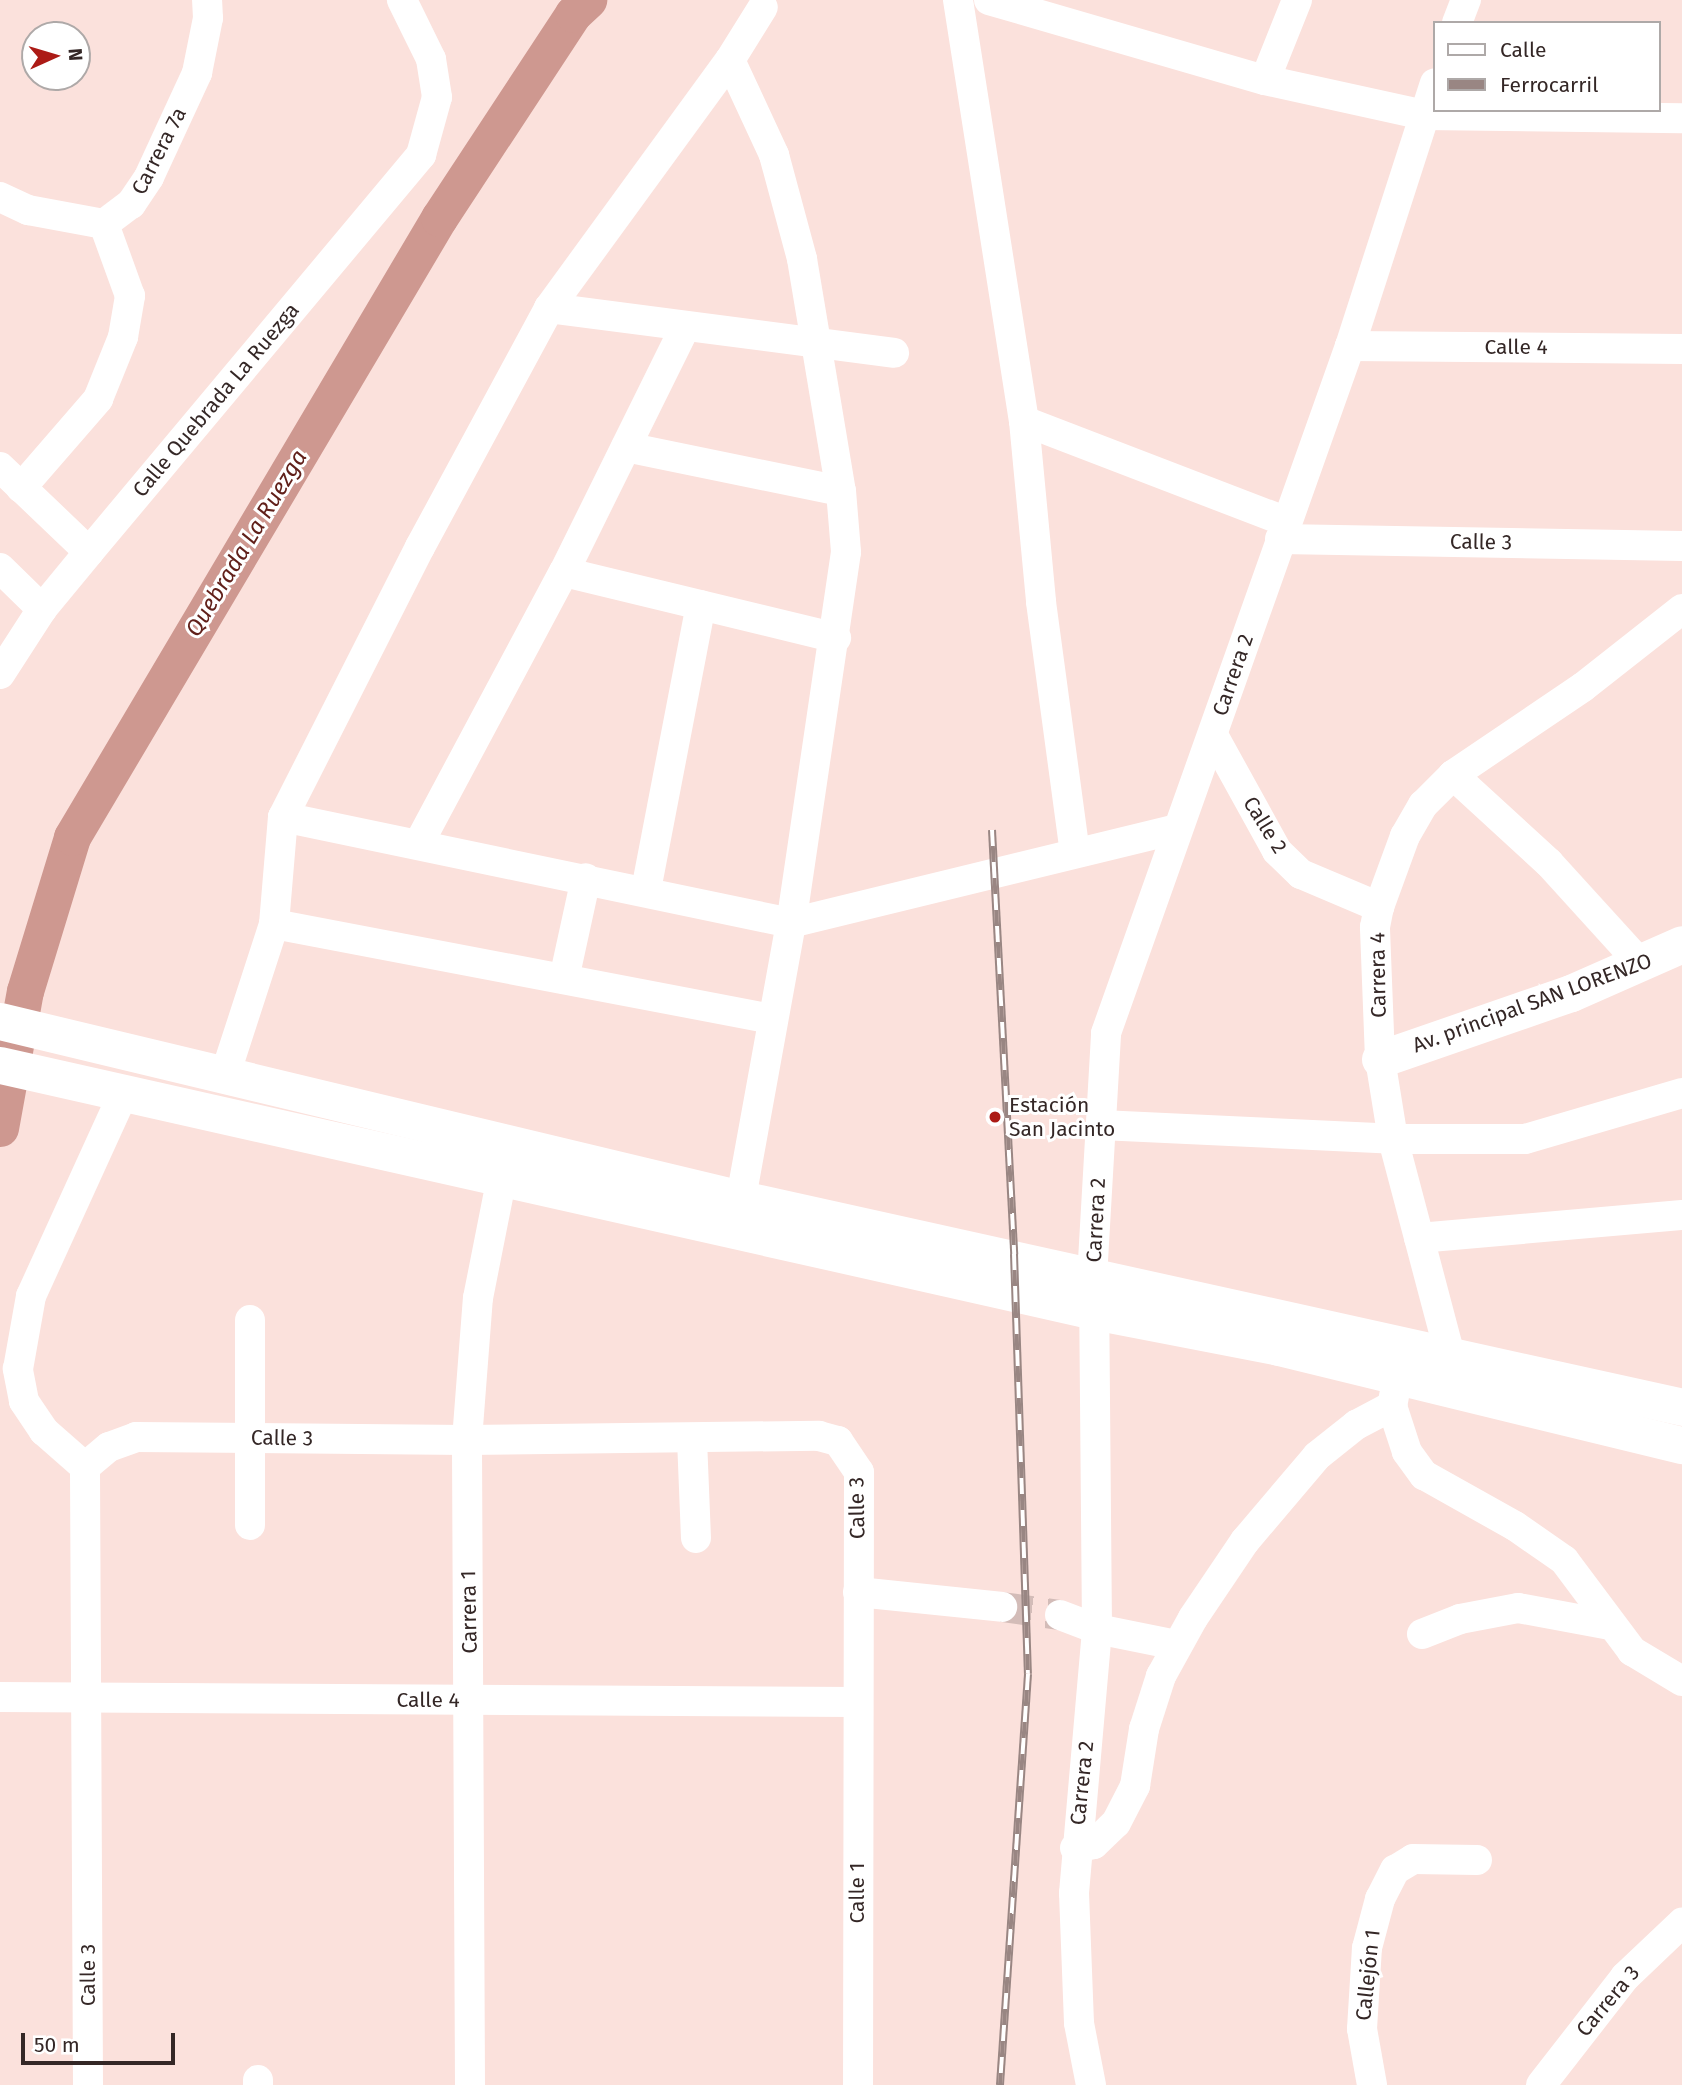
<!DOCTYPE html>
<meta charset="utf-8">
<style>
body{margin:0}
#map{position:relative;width:1682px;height:2085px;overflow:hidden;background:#fbe1dc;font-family:"Fira Sans",sans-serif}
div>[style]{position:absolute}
.river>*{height:37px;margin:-18.5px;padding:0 18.5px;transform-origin:18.5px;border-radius:18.5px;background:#ce9890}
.minor-tunnel>*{height:30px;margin-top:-15px;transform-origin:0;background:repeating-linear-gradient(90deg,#d3bcb8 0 30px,transparent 0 45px)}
.minor>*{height:30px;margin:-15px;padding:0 15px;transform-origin:15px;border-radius:15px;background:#fff}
.major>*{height:37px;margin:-18.5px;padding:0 18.5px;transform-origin:18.5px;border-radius:18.5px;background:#fff}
.rail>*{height:8px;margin-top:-4px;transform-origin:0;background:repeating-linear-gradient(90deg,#fff 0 16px,#998683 0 32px);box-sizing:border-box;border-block:2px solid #998683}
.dots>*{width:19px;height:19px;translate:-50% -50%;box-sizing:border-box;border:4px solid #fff;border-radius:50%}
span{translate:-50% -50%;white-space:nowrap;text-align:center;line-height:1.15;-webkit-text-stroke:6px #fff;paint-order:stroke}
.street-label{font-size:21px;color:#342726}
.poi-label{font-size:21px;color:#342726}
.left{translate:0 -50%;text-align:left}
.water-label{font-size:23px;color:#61201a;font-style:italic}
.legend{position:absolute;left:1433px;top:21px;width:228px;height:91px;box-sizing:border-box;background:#fff;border:2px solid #aea9a8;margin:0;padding:9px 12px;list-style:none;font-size:21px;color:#342726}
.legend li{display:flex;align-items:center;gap:14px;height:35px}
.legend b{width:35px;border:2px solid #aea9a8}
.north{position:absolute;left:21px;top:21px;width:70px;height:70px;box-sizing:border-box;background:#fff;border:2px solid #aea9a8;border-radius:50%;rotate:86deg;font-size:19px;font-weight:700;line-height:28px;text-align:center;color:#342726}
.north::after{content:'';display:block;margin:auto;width:24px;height:32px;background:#ac1b16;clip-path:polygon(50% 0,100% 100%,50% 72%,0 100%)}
.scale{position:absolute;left:21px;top:2033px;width:154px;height:32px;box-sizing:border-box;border:4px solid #342726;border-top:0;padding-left:9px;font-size:21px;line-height:24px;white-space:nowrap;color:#342726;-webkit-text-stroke:5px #fff;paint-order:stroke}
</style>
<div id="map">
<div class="river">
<i style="left:0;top:1128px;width:139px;rotate:-79.7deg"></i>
<i style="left:25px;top:991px;width:161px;rotate:-73deg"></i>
<i style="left:72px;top:837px;width:720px;rotate:-59.34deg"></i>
<i style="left:439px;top:218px;width:244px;rotate:-56.7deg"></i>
<i style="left:573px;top:14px;width:21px;rotate:-43deg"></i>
</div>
<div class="minor-tunnel">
<i style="left:1002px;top:1607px;width:59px;rotate:7.9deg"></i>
</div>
<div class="minor">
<i style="left:958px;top:0;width:426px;rotate:81.1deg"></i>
<i style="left:1024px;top:421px;width:182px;rotate:84.6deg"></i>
<i style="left:1041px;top:602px;width:253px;rotate:82.3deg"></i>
<i style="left:989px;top:0;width:287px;rotate:16.2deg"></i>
<i style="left:1265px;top:80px;width:163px;rotate:12.4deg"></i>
<i style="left:1424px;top:115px;width:258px;rotate:0.7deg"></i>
<i style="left:1457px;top:23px;width:25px;rotate:-69deg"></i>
<i style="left:730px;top:60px;width:62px;rotate:-58.1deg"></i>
<i style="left:1265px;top:80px;width:86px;rotate:-68.2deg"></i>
<i style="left:0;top:197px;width:31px;rotate:25deg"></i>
<i style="left:28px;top:210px;width:77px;rotate:10.4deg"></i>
<i style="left:104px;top:224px;width:34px;rotate:-37deg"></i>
<i style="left:131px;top:204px;width:32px;rotate:-56deg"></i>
<i style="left:149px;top:177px;width:115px;rotate:-65.2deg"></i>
<i style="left:197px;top:73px;width:56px;rotate:-78.7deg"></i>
<i style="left:208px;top:18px;width:18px;rotate:-93deg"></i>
<i style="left:549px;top:308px;width:348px;rotate:7.4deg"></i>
<i style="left:1350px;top:346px;width:332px;rotate:0.5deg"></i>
<i style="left:1024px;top:421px;width:280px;rotate:21deg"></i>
<i style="left:626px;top:447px;width:219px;rotate:11.6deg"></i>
<i style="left:0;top:467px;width:123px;rotate:43.7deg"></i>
<i style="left:89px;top:552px;width:518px;rotate:-50.1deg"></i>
<i style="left:421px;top:155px;width:60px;rotate:-74.6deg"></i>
<i style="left:437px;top:97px;width:38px;rotate:-99deg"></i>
<i style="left:431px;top:59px;width:66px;rotate:-116.2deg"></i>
<i style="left:21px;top:488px;width:118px;rotate:-49.1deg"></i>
<i style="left:98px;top:399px;width:67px;rotate:-68deg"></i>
<i style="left:123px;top:337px;width:42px;rotate:-80.3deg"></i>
<i style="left:130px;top:296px;width:77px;rotate:-109.9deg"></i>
<i style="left:1280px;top:539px;width:402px;rotate:1deg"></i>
<i style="left:0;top:568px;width:59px;rotate:44.3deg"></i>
<i style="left:564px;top:572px;width:280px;rotate:13.6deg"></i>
<i style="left:0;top:674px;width:77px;rotate:-57.1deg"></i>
<i style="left:42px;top:609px;width:74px;rotate:-50.5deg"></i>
<i style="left:1213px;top:735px;width:132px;rotate:61.1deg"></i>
<i style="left:1277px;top:851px;width:33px;rotate:44deg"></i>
<i style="left:1301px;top:874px;width:85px;rotate:22.9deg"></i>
<i style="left:1453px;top:775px;width:130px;rotate:42.5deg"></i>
<i style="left:1549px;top:863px;width:137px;rotate:47.7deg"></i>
<i style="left:283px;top:817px;width:519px;rotate:11.79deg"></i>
<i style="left:791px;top:923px;width:397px;rotate:-13.7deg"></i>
<i style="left:419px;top:843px;width:307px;rotate:-61.9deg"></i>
<i style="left:564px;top:572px;width:273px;rotate:-63.7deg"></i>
<i style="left:646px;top:890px;width:290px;rotate:-79.1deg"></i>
<i style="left:274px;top:924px;width:507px;rotate:10.8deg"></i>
<i style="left:564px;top:979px;width:103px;rotate:-77.7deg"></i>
<i style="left:224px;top:1078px;width:162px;rotate:-72deg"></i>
<i style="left:274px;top:924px;width:107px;rotate:-85.2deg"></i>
<i style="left:283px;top:817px;width:303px;rotate:-63.1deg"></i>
<i style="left:420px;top:547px;width:272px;rotate:-61.6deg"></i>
<i style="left:549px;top:308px;width:307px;rotate:-53.9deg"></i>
<i style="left:730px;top:60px;width:105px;rotate:65.1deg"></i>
<i style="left:774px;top:155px;width:108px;rotate:74.9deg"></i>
<i style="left:802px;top:259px;width:235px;rotate:80.5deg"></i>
<i style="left:841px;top:491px;width:61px;rotate:85.3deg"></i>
<i style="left:846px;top:552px;width:375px;rotate:98.4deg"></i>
<i style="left:791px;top:923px;width:280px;rotate:100.3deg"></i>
<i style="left:1101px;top:1125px;width:292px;rotate:2.7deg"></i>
<i style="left:1393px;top:1139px;width:132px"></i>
<i style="left:1525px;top:1139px;width:164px;rotate:-16.3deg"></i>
<i style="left:1419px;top:1238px;width:264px;rotate:-5deg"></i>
<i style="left:1092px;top:1278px;width:245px;rotate:-86.7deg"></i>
<i style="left:1106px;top:1033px;width:729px;rotate:-70.45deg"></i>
<i style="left:1350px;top:346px;width:276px;rotate:-72.1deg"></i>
<i style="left:250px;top:1320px;width:205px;rotate:90deg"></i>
<i style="left:1451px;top:1374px;width:19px;rotate:-93deg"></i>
<i style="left:1450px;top:1355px;width:223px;rotate:-104.8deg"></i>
<i style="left:1393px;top:1139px;width:81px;rotate:-99.2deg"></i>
<i style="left:1380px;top:1059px;width:132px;rotate:-92.2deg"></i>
<i style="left:1375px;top:927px;width:20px;rotate:-79deg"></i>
<i style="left:1379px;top:907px;width:76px;rotate:-69.9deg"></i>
<i style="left:1405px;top:836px;width:36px;rotate:-60deg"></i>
<i style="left:1423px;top:805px;width:42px;rotate:-45deg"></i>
<i style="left:1453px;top:775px;width:157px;rotate:-34.1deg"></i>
<i style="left:1583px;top:687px;width:126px;rotate:-38.2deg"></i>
<i style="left:1396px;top:1386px;width:20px;rotate:101deg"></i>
<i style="left:1392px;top:1406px;width:48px;rotate:71.9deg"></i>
<i style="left:1407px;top:1452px;width:29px;rotate:54deg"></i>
<i style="left:1424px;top:1475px;width:104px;rotate:29.3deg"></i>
<i style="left:1515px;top:1526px;width:60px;rotate:34.8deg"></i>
<i style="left:1564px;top:1560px;width:114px;rotate:53.2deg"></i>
<i style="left:1632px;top:1651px;width:58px;rotate:31deg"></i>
<i style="left:692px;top:1439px;width:99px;rotate:87.7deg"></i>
<i style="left:85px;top:1467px;width:55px;rotate:-138.7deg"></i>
<i style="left:44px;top:1431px;width:36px;rotate:-124deg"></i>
<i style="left:24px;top:1401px;width:33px;rotate:-101deg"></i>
<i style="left:18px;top:1369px;width:74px;rotate:-79.9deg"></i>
<i style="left:31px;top:1296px;width:224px;rotate:-65.5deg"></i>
<i style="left:858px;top:1592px;width:145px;rotate:5.9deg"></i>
<i style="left:1060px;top:1615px;width:40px;rotate:21deg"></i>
<i style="left:1097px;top:1629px;width:81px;rotate:11.4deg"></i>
<i style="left:1422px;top:1634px;width:41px;rotate:-21.5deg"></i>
<i style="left:1460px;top:1619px;width:59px;rotate:-10.7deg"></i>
<i style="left:1518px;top:1608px;width:95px;rotate:10.4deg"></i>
<i style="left:0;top:1697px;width:856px;rotate:0.33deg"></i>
<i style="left:1075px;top:1848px;width:19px;rotate:-12deg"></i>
<i style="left:1094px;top:1844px;width:30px;rotate:-44deg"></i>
<i style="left:1116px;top:1823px;width:42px;rotate:-62.8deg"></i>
<i style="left:1135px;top:1786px;width:58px;rotate:-81deg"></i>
<i style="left:1144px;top:1729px;width:56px;rotate:-72.2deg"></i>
<i style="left:1161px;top:1676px;width:66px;rotate:-61.1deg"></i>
<i style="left:1193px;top:1618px;width:93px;rotate:-56deg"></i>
<i style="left:1245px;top:1541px;width:111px;rotate:-49.7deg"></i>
<i style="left:1317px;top:1456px;width:50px;rotate:-38.5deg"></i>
<i style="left:1356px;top:1425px;width:41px;rotate:-27.8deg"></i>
<i style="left:258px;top:2080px;width:5px;rotate:90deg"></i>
<i style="left:88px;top:2085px;width:618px;rotate:-90.28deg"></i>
<i style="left:85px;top:1467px;width:31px;rotate:-40deg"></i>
<i style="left:109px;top:1447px;width:29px;rotate:-20deg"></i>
<i style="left:136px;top:1437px;width:331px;rotate:0.5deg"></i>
<i style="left:467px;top:1440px;width:352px;rotate:-0.7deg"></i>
<i style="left:819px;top:1436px;width:20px;rotate:15deg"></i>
<i style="left:838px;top:1441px;width:37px;rotate:56deg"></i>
<i style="left:859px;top:1472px;width:613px;rotate:90.09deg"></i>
<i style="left:470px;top:2085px;width:645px;rotate:-90.27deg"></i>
<i style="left:467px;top:1440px;width:142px;rotate:-85.6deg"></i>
<i style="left:478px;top:1298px;width:145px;rotate:-78.8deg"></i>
<i style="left:1091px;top:2085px;width:63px;rotate:-101deg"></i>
<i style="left:1079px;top:2023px;width:130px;rotate:-92.2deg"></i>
<i style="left:1074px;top:1893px;width:265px;rotate:-85deg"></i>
<i style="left:1097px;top:1629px;width:318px;rotate:-90.5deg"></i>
<i style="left:1372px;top:2085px;width:57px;rotate:-100.1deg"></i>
<i style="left:1362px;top:2029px;width:81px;rotate:-86.5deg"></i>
<i style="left:1367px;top:1948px;width:51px;rotate:-75.1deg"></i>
<i style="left:1380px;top:1899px;width:33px;rotate:-63deg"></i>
<i style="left:1395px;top:1870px;width:21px;rotate:-31deg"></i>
<i style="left:1413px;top:1859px;width:64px;rotate:0.9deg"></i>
<i style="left:1541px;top:2085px;width:137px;rotate:-52.1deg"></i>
<i style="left:1625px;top:1977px;width:79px;rotate:-43.5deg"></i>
</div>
<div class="major">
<i style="left:0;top:1021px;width:762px;rotate:13.51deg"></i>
<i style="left:741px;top:1199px;width:964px;rotate:12.46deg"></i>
<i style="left:1380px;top:1059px;width:202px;rotate:-19.1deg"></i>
<i style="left:1571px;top:993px;width:121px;rotate:-23.8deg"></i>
<i style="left:0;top:1065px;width:1121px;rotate:12.67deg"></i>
<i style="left:1094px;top:1311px;width:188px;rotate:11deg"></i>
<i style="left:1279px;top:1347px;width:415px;rotate:13.7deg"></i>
</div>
<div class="rail">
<i style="left:992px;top:830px;width:425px;rotate:87deg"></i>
<i style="left:1014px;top:1254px;width:420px;rotate:88.1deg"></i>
<i style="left:1028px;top:1674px;width:412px;rotate:93.9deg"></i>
</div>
<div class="dots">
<i style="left:995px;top:1117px;background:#ac1b16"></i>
</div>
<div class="street-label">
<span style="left:159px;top:151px;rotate:-63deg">Carrera 7a</span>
<span style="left:1516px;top:347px">Calle 4</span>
<span style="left:216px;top:400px;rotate:-50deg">Calle Quebrada La Ruezga</span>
<span style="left:1481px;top:542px;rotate:1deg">Calle 3</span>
<span style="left:1233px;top:675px;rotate:-71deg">Carrera 2</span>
<span style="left:1265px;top:825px;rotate:58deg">Calle 2</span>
<span style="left:1378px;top:975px;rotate:-91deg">Carrera 4</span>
<span style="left:1532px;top:1003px;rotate:-20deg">Av. principal SAN LORENZO</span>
<span style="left:1096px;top:1220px;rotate:-87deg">Carrera 2</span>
<span style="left:282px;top:1438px;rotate:1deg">Calle 3</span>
<span style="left:857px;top:1508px;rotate:-91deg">Calle 3</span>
<span style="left:469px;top:1612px;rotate:-91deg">Carrera 1</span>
<span style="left:428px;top:1700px">Calle 4</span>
<span style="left:1082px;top:1783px;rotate:-84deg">Carrera 2</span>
<span style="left:857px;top:1893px;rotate:-90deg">Calle 1</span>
<span style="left:88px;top:1975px;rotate:-90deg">Calle 3</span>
<span style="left:1368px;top:1975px;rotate:-84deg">Callejón 1</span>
<span style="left:1608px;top:2001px;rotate:-50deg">Carrera 3</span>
</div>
<div class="poi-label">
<span class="left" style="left:1009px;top:1117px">Estación<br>San Jacinto</span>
</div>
<div class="water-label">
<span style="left:246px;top:543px;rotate:-59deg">Quebrada La Ruezga</span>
</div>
<ul class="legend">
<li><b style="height:9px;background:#fff"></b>Calle</li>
<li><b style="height:9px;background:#998683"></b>Ferrocarril</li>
</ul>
<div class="north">N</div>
<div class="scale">50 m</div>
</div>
